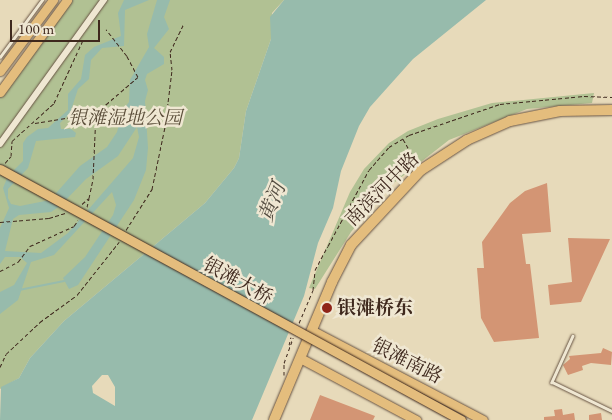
<!DOCTYPE html>
<meta charset="utf-8">
<style>
body{margin:0}
#map{position:relative;width:612px;height:420px;overflow:hidden;background:#e7daba;font-family:"EB Garamond","Noto Serif SC",serif}
div>[style]{position:absolute}
.green>*{inset:0;background:#b1c193}
.water>*{inset:0;background:#97bbac}
.stream>*{height:2px;margin:-1px;padding:0 1px;transform-origin:1px;border-radius:1px;background:#97bbac}
.building>*{inset:0;background:#d39574}
.path>*{height:1px;margin-top:-0.5px;transform-origin:0;background:repeating-linear-gradient(90deg,#3e281d 0 4px,transparent 0 6.5px)}
.roads{filter:drop-shadow(0 0 1px #685444) drop-shadow(0 0 1px #685444)}
.lane>*{height:2.5px;margin:-1.25px;padding:0 1.25px;transform-origin:1.25px;border-radius:1.25px;background:#efe7d2}
.street>*{height:5.5px;margin:-2.75px;padding:0 2.75px;transform-origin:2.75px;border-radius:2.75px;background:#efe7d2}
.primary>*{height:9px;margin:-4.5px;padding:0 4.5px;transform-origin:4.5px;border-radius:4.5px;background:#e4bd7d}
.highway>*{height:10px;margin:-5px;padding:0 5px;transform-origin:5px;border-radius:5px;background:#e4bd7d}
.path-bridge>*{height:1px;margin-top:-0.5px;transform-origin:0;background:repeating-linear-gradient(90deg,#3e281d 0 4px,transparent 0 6.5px)}
.bridges{filter:drop-shadow(0 0 1px #3e281d) drop-shadow(0 0 1px #3e281d)}
.primary-bridge>*{height:9px;margin:-4.5px;padding:0 4.5px;transform-origin:4.5px;border-radius:4.5px;background:#e4bd7d}
.dots>*{width:14px;height:14px;translate:-50% -50%;box-sizing:border-box;border:2px solid #efe7d2;border-radius:50%}
span{translate:-50% -50%;white-space:nowrap;text-align:center;line-height:1.15;-webkit-text-stroke:5px #efe7d2;paint-order:stroke}
.park-label{font-size:19px;color:#5b4e3a;font-style:italic}
.street-label{font-size:19px;color:#3e281d}
.poi-label{font-size:19px;color:#3e281d;font-weight:700}
.left{translate:0 -50%;text-align:left}
.water-label{font-size:20px;color:#544d41;font-style:italic}
.scale{position:absolute;left:10px;top:20px;width:90px;height:22px;box-sizing:border-box;border:2px solid #3e281d;border-top:0;padding-left:6px;font-size:15px;line-height:18px;white-space:nowrap;color:#3e281d;-webkit-text-stroke:4px #efe7d2;paint-order:stroke}
</style>
<div id="map">
<div class="green">
<i style="clip-path:polygon(67px 0,284px 0,272px 13px,271px 39px,246px 111px,239px 158px,234px 168px,205px 203px,64px 321px,30px 358px,19px 378px,0 389px,0 92px)"></i>
<i style="clip-path:polygon(594px 93px,592px 103px,527px 109px,449px 140px,390px 186px,351px 232px,315px 289px,309px 288px,350px 192px,364px 169px,389px 143px,408px 131px,438px 119px,492px 103px)"></i>
</div>
<div class="water">
<i style="clip-path:polygon(evenodd,124px 0,149px 0,125px 10px,124px 46px,102px 48px,91px 60px,89px 79px,78px 89px,70px 113px,60px 123px,61px 129px,71px 129px,76px 133px,75px 137px,36px 141px,28px 168px,8px 189px,8px 198px,11px 204px,20px 206px,50px 200px,80px 166px,107px 147px,117px 132px,123px 110px,129px 102px,130px 80px,149px 47px,147px 34px,157px 0,170px 0,164px 17px,169px 29px,154px 48px,164px 57px,164px 64px,147px 74px,145px 80px,148px 90px,145px 101px,148px 148px,146px 170px,134px 200px,78px 285px,69px 289px,63px 278px,85px 257px,113px 215px,116px 205px,112px 192px,54px 255px,31px 262px,18px 300px,0 314px,0 292px,14px 285px,27px 263px,20px 257px,5px 257px,0 264px,0 228px,9px 208px,3px 188px,8px 176px,23px 161px,23px 143px,27px 137px,38px 129px,48px 128px,68px 110px,68px 94px,81px 79px,85px 55px,94px 47px,121px 36px,118px 13px,124px 0,137px 127px,139px 137px,133px 158px,68px 233px,41px 253px,5px 251px,13px 219px,19px 215px,51px 212px,60px 206px,86px 179px,118px 156px,137px 127px)"></i>
<i style="clip-path:polygon(evenodd,284px 0,486px 0,413px 59px,370px 107px,359px 126px,341px 171px,333px 208px,318px 243px,304px 296px,252px 420px,0 420px,1px 387px,19px 378px,30px 358px,64px 321px,205px 203px,234px 168px,239px 158px,246px 111px,271px 39px,270px 17px,284px 0,102px 375px,108px 375px,115px 387px,115px 406px,93px 393px,92px 386px,102px 375px)"></i>
</div>
<div class="stream">
<i style="left:19px;top:290px;width:46px;rotate:-11.3deg"></i>
</div>
<div class="building">
<i style="clip-path:polygon(547px 183px,551px 232px,522px 234px,526px 264px,530px 264px,539px 338px,494px 342px,481px 318px,477px 268px,484px 268px,482px 242px,510px 203px,525px 191px)"></i>
<i style="clip-path:polygon(568px 238px,610px 239px,581px 302px,550px 305px,548px 285px,572px 282px)"></i>
<i style="clip-path:polygon(603px 348px,612px 352px,611px 365px,591px 363px,582px 366px,583px 370px,568px 375px,563px 365px,570px 359px,569px 356px,601px 353px)"></i>
<i style="clip-path:polygon(320px 395px,375px 416px,373px 420px,310px 420px)"></i>
<i style="clip-path:polygon(562px 409px,563px 415px,574px 413px,575px 420px,544px 420px,544px 417px,555px 416px,554px 410px)"></i>
<i style="clip-path:polygon(601px 413px,602px 420px,589px 420px,589px 415px)"></i>
</div>
<div class="path">
<i style="left:35px;top:123px;width:62px;rotate:-9.3deg"></i>
<i style="left:403px;top:139px;width:28px;rotate:60deg"></i>
<i style="left:5px;top:163px;width:9px;rotate:-49deg"></i>
<i style="left:11px;top:156px;width:15px;rotate:-86deg"></i>
<i style="left:12px;top:141px;width:57px;rotate:-42.1deg"></i>
<i style="left:54px;top:103px;width:69px;rotate:-65.3deg"></i>
<i style="left:126px;top:230px;width:49px;rotate:-57.6deg"></i>
<i style="left:152px;top:189px;width:63px;rotate:-78.2deg"></i>
<i style="left:165px;top:127px;width:57px;rotate:-83deg"></i>
<i style="left:172px;top:70px;width:18px;rotate:-96deg"></i>
<i style="left:170px;top:52px;width:30px;rotate:-64deg"></i>
<i style="left:299px;top:323px;width:36px;rotate:-67deg"></i>
<i style="left:313px;top:290px;width:20px;rotate:-84deg"></i>
<i style="left:315px;top:270px;width:27px;rotate:-62deg"></i>
<i style="left:328px;top:246px;width:86px;rotate:-61.7deg"></i>
<i style="left:369px;top:170px;width:30px;rotate:-49deg"></i>
<i style="left:389px;top:147px;width:23px;rotate:-31deg"></i>
<i style="left:409px;top:135px;width:96px;rotate:-18.8deg"></i>
<i style="left:500px;top:104px;width:84px;rotate:-5.4deg"></i>
<i style="left:584px;top:96px;width:28px;rotate:2deg"></i>
<i style="left:289px;top:345px;width:8px;rotate:-76deg"></i>
<i style="left:0;top:367px;width:14px;rotate:-65deg"></i>
<i style="left:6px;top:354px;width:47px;rotate:-43.3deg"></i>
<i style="left:40px;top:322px;width:46px;rotate:-36.1deg"></i>
<i style="left:77px;top:295px;width:68px;rotate:-51.6deg"></i>
<i style="left:284px;top:375px;width:12px;rotate:-90deg"></i>
<i style="left:284px;top:363px;width:27px;rotate:-70deg"></i>
</div>
<div class="roads">
<div class="lane">
<i style="left:0;top:57px;width:71px;rotate:-53.6deg"></i>
<i style="left:573px;top:336px;width:51px;rotate:114.5deg"></i>
<i style="left:552px;top:382px;width:67px;rotate:25.8deg"></i>
</div>
<div class="street">
<i style="left:0;top:144px;width:178px;rotate:-54.2deg"></i>
</div>
<div class="primary">
<i style="left:0;top:71px;width:89px;rotate:-53.3deg"></i>
<i style="left:0;top:92px;width:114px;rotate:-53.9deg"></i>
<i style="left:311px;top:330px;width:194px;rotate:27.6deg"></i>
<i style="left:300px;top:358px;width:132px;rotate:28.1deg"></i>
</div>
<div class="highway">
<i style="left:274px;top:420px;width:150px;rotate:-67.2deg"></i>
<i style="left:332px;top:282px;width:42px;rotate:-62.8deg"></i>
<i style="left:351px;top:245px;width:103px;rotate:-47deg"></i>
<i style="left:421px;top:170px;width:55px;rotate:-33.1deg"></i>
<i style="left:467px;top:140px;width:47px;rotate:-23.8deg"></i>
<i style="left:510px;top:121px;width:51px;rotate:-11.3deg"></i>
<i style="left:560px;top:111px;width:52px;rotate:-1.1deg"></i>
</div>
</div>
<div class="path-bridge">
<i style="left:82px;top:204px;width:9px;rotate:-41deg"></i>
<i style="left:89px;top:198px;width:19px;rotate:-78deg"></i>
<i style="left:93px;top:179px;width:66px;rotate:-87.4deg"></i>
<i style="left:96px;top:113px;width:55px;rotate:-40.6deg"></i>
<i style="left:138px;top:77px;width:24px;rotate:-118deg"></i>
<i style="left:127px;top:56px;width:34px;rotate:-128deg"></i>
<i style="left:87px;top:207px;width:9px;rotate:-77deg"></i>
<i style="left:0;top:222px;width:49px;rotate:-4.7deg"></i>
<i style="left:49px;top:218px;width:17px;rotate:-17deg"></i>
<i style="left:0;top:271px;width:20px;rotate:-27deg"></i>
<i style="left:18px;top:262px;width:20px;rotate:-53deg"></i>
<i style="left:30px;top:246px;width:48px;rotate:-24.4deg"></i>
<i style="left:74px;top:226px;width:7px;rotate:-56deg"></i>
</div>
<div class="bridges">
<div class="primary-bridge">
<i style="left:0;top:169px;width:525px;rotate:28.57deg"></i>
</div>
</div>
<div class="dots">
<i style="left:327px;top:308px;background:#8f2418"></i>
</div>
<div class="park-label">
<span style="left:125px;top:118px">银滩湿地公园</span>
</div>
<div class="street-label">
<span style="left:382px;top:189px;rotate:-45deg">南滨河中路</span>
<span style="left:238px;top:281px;rotate:29deg">银滩大桥</span>
<span style="left:407px;top:361px;rotate:27deg">银滩南路</span>
</div>
<div class="poi-label">
<span class="left" style="left:337px;top:308px">银滩桥东</span>
</div>
<div class="water-label">
<span style="left:272px;top:202px;rotate:-68deg">黄河</span>
</div>
<div class="scale">100 m</div>
</div>
